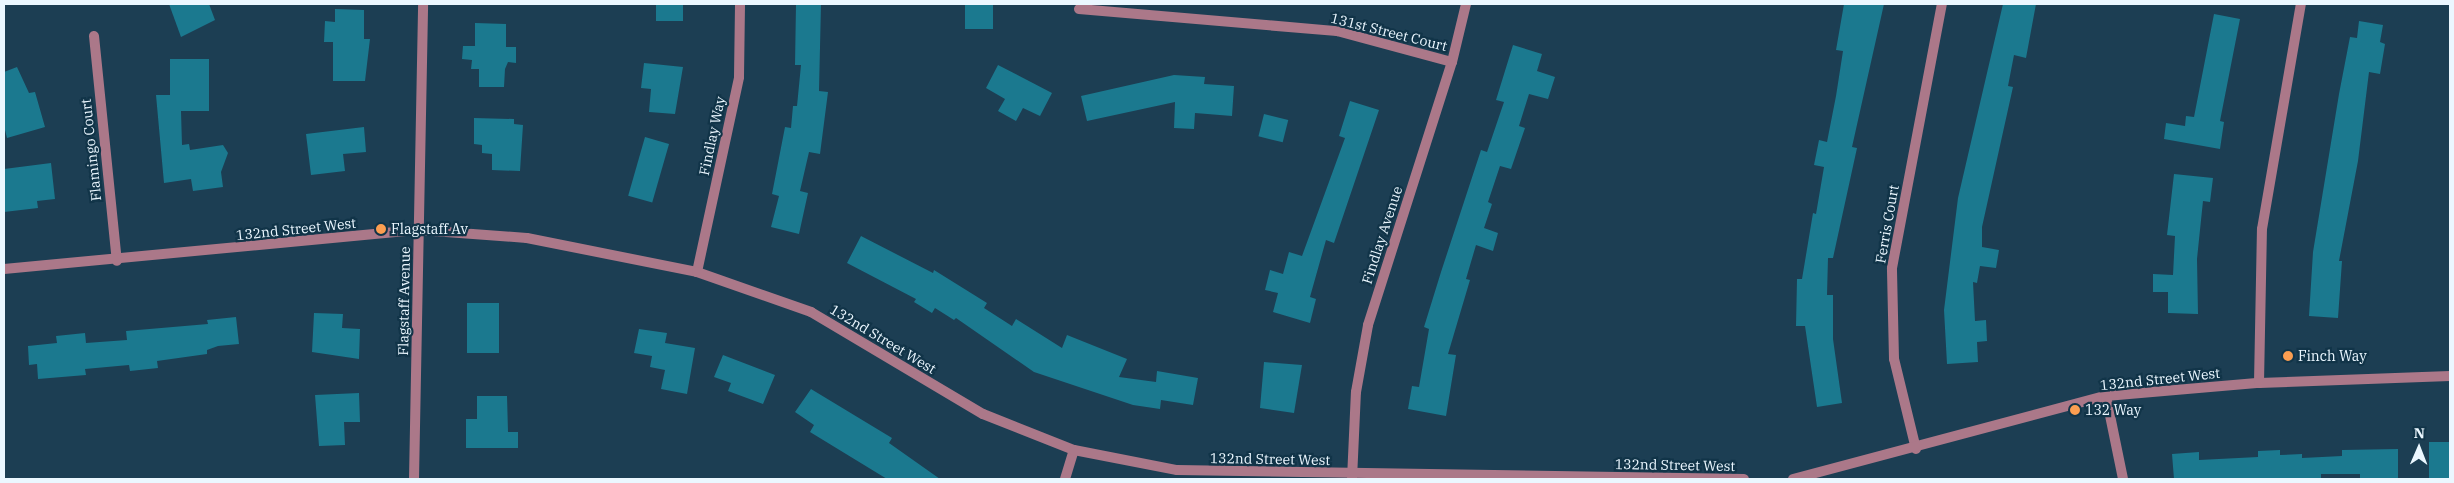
<!DOCTYPE html>
<style>
body{margin:0}
#map{position:relative;width:2454px;height:483px;overflow:hidden;background:#1c3e53;font-family:"IBM Plex Serif",serif}
div>[style]{position:absolute}
.building>*{inset:0;background:#1b798f;transform-origin:0 0}
.minor>*{height:10px;margin:-5px;padding:0 5px;transform-origin:5px;border-radius:5px;background:#ab7889}
.tertiary>*{height:10px;margin:-5px;padding:0 5px;transform-origin:5px;border-radius:5px;background:#ab7889}
.dots>*{width:14px;height:14px;translate:-50% -50%;box-sizing:border-box;border:2px solid #113448;border-radius:50%}
span{translate:-50% -50%;white-space:nowrap;text-align:center;line-height:1.15;-webkit-text-stroke:4.5px #113448;paint-order:stroke}
.street-label{font-size:14px;color:#ebf7ff}
.poi-label{font-size:14px;color:#ebf7ff}
.left{translate:0 -50%;text-align:left}
.frame{position:absolute;inset:0;border:5px solid #ebf7ff;pointer-events:none}
.north{position:absolute;left:2394px;top:423px;width:50px;height:50px;-webkit-text-stroke:4px #113448;paint-order:stroke;rotate:1deg;font-size:14px;font-weight:700;line-height:20px;text-align:center;color:#ebf7ff}
.north::after{content:'';display:block;margin:auto;width:18px;height:22px;background:#ebf7ff;clip-path:polygon(50% 0,100% 100%,50% 72%,0 100%)}
</style>
<div id="map">
<div class="building">
<i style="clip-path:polygon(169px 4px,209px 4px,215px 20px,181px 37px)"></i>
<i style="left:656px;top:4px;width:27px;height:17px"></i>
<i style="clip-path:polygon(796px 4px,821px 4px,819px 91px,828px 92px,820px 154px,809px 152px,800px 191px,808px 193px,799px 234px,771px 227px,779px 196px,772px 194px,785px 127px,791px 128px,793px 106px,797px 106px,801px 65px,795px 65px)"></i>
<i style="left:965px;top:4px;width:28px;height:25px"></i>
<i style="clip-path:polygon(1844px 4px,1884px 4px,1852px 147px,1857px 148px,1833px 258px,1828px 258px,1827px 295px,1833px 295px,1833px 339px,1842px 403px,1817px 407px,1805px 326px,1796px 326px,1797px 279px,1802px 279px,1813px 213px,1816px 214px,1824px 167px,1814px 165px,1819px 140px,1827px 142px,1836px 96px,1843px 51px,1836px 50px)"></i>
<i style="clip-path:polygon(2003px 4px,2036px 4px,2026px 58px,2014px 55px,2008px 86px,2013px 87px,1982px 227px,1982px 247px,1999px 250px,1996px 268px,1980px 266px,1977px 283px,1973px 282px,1975px 321px,1986px 320px,1987px 341px,1977px 342px,1978px 362px,1947px 364px,1944px 310px,1958px 198px)"></i>
<i style="clip-path:polygon(335px 9px,364px 10px,364px 39px,370px 39px,365px 81px,333px 81px,333px 42px,324px 42px,325px 21px,335px 22px)"></i>
<i style="clip-path:polygon(2214px 14px,2240px 19px,2220px 121px,2224px 122px,2220px 149px,2164px 139px,2166px 123px,2185px 126px,2186px 116px,2194px 117px)"></i>
<i style="clip-path:polygon(2359px 21px,2383px 25px,2380px 42px,2385px 44px,2380px 74px,2369px 72px,2358px 161px,2339px 261px,2342px 261px,2338px 318px,2309px 316px,2313px 252px,2339px 94px,2350px 37px,2357px 38px)"></i>
<i style="clip-path:polygon(475px 23px,506px 24px,506px 47px,516px 47px,516px 63px,508px 62px,505px 69px,504px 87px,479px 87px,479px 69px,471px 69px,472px 60px,462px 59px,463px 46px,475px 46px)"></i>
<i style="clip-path:polygon(1513px 45px,1542px 54px,1537px 71px,1555px 77px,1548px 99px,1529px 94px,1519px 126px,1525px 128px,1511px 169px,1500px 166px,1488px 202px,1492px 204px,1484px 228px,1498px 233px,1493px 251px,1476px 245px,1466px 279px,1470px 280px,1448px 354px,1456px 355px,1446px 416px,1408px 409px,1412px 386px,1419px 387px,1429px 329px,1424px 327px,1441px 272px,1481px 150px,1487px 152px,1504px 102px,1496px 100px)"></i>
<i style="clip-path:polygon(170px 59px,209px 59px,209px 111px,181px 111px,182px 145px,189px 144px,190px 150px,223px 145px,228px 153px,221px 172px,223px 187px,193px 191px,191px 179px,164px 183px,156px 95px,170px 95px)"></i>
<i style="clip-path:polygon(644px 63px,683px 67px,675px 114px,649px 112px,651px 89px,641px 88px)"></i>
<i style="clip-path:polygon(998px 65px,1052px 93px,1040px 116px,1023px 108px,1016px 121px,998px 111px,1005px 99px,986px 88px)"></i>
<i style="clip-path:polygon(17px 67px,29px 93px,35px 92px,45px 127px,7px 138px,4px 126px,4px 72px)"></i>
<i style="clip-path:polygon(1174px 75px,1205px 77px,1204px 84px,1234px 86px,1232px 116px,1195px 113px,1194px 129px,1174px 128px,1175px 102px,1087px 121px,1081px 96px)"></i>
<i style="clip-path:polygon(1350px 101px,1379px 110px,1334px 243px,1326px 240px,1310px 297px,1316px 299px,1310px 323px,1273px 312px,1278px 293px,1265px 290px,1270px 270px,1283px 274px,1289px 252px,1302px 256px,1345px 138px,1339px 136px)"></i>
<i style="left:1264px;top:114px;width:25px;height:23px;rotate:14deg"></i>
<i style="clip-path:polygon(474px 118px,514px 119px,514px 124px,523px 125px,520px 171px,492px 170px,492px 154px,482px 153px,482px 145px,474px 144px)"></i>
<i style="clip-path:polygon(364px 127px,366px 152px,343px 154px,345px 171px,311px 175px,306px 134px)"></i>
<i style="left:645px;top:137px;width:25px;height:61px;rotate:16deg"></i>
<i style="clip-path:polygon(51px 163px,55px 199px,37px 201px,38px 208px,4px 212px,4px 169px)"></i>
<i style="clip-path:polygon(2174px 174px,2213px 178px,2210px 202px,2203px 201px,2197px 259px,2198px 314px,2168px 313px,2168px 292px,2153px 292px,2153px 274px,2173px 275px,2175px 236px,2167px 235px)"></i>
<i style="clip-path:polygon(861px 236px,933px 273px,934px 270px,987px 303px,984px 308px,1012px 326px,1016px 319px,1062px 348px,1067px 335px,1127px 359px,1119px 377px,1156px 382px,1157px 371px,1198px 378px,1193px 405px,1161px 400px,1160px 409px,1133px 405px,1034px 372px,956px 318px,954px 320px,935px 308px,932px 313px,914px 302px,916px 299px,847px 263px)"></i>
<i style="left:467px;top:303px;width:32px;height:50px"></i>
<i style="clip-path:polygon(314px 313px,343px 314px,342px 328px,360px 329px,359px 359px,312px 352px)"></i>
<i style="clip-path:polygon(236px 317px,239px 344px,218px 346px,207px 350px,207px 354px,157px 361px,158px 368px,130px 371px,129px 365px,85px 369px,86px 375px,38px 379px,37px 364px,29px 365px,28px 346px,57px 343px,56px 336px,85px 333px,86px 343px,127px 340px,126px 331px,208px 324px,207px 320px)"></i>
<i style="clip-path:polygon(639px 329px,667px 333px,665px 343px,695px 348px,687px 394px,661px 389px,665px 370px,650px 367px,652px 356px,634px 353px)"></i>
<i style="clip-path:polygon(723px 355px,775px 375px,763px 404px,728px 391px,731px 383px,714px 377px)"></i>
<i style="clip-path:polygon(1264px 362px,1302px 365px,1294px 413px,1260px 408px)"></i>
<i style="clip-path:polygon(811px 389px,892px 438px,889px 443px,940px 479px,887px 479px,810px 432px,814px 425px,795px 412px)"></i>
<i style="clip-path:polygon(359px 393px,360px 422px,344px 422px,345px 445px,319px 446px,315px 395px)"></i>
<i style="clip-path:polygon(477px 396px,507px 396px,508px 432px,518px 432px,518px 448px,466px 448px,466px 419px,477px 419px)"></i>
<i style="left:2450px;top:442px;width:36px;height:21px;rotate:90deg"></i>
<i style="clip-path:polygon(2398px 449px,2398px 478px,2360px 478px,2360px 474px,2321px 474px,2321px 479px,2174px 479px,2172px 454px,2199px 452px,2199px 460px,2258px 457px,2258px 451px,2280px 450px,2280px 455px,2302px 454px,2302px 458px,2342px 456px,2342px 450px)"></i>
</div>
<div class="minor">
<i style="left:1079px;top:9px;width:259px;rotate:4.9deg"></i>
<i style="left:1337px;top:31px;width:119px;rotate:15.1deg"></i>
<i style="left:94px;top:36px;width:226px;rotate:84.2deg"></i>
<i style="left:697px;top:272px;width:199px;rotate:-77.8deg"></i>
<i style="left:739px;top:77px;width:73px;rotate:-89.2deg"></i>
<i style="left:2259px;top:383px;width:154px;rotate:-88.9deg"></i>
<i style="left:2262px;top:229px;width:228px;rotate:-80.2deg"></i>
<i style="left:2106px;top:396px;width:85px;rotate:78.4deg"></i>
<i style="left:1916px;top:449px;width:93px;rotate:-103.7deg"></i>
<i style="left:1894px;top:359px;width:91px;rotate:-91.3deg"></i>
<i style="left:1892px;top:268px;width:269px;rotate:-79.3deg"></i>
<i style="left:414px;top:479px;width:475px;rotate:-88.9deg"></i>
<i style="left:1065px;top:479px;width:30px;rotate:-73deg"></i>
<i style="left:1352px;top:479px;width:87px;rotate:-87.4deg"></i>
<i style="left:1356px;top:392px;width:68px;rotate:-79.8deg"></i>
<i style="left:1368px;top:325px;width:276px;rotate:-72.3deg"></i>
<i style="left:1452px;top:62px;width:60px;rotate:-76.4deg"></i>
</div>
<div class="tertiary">
<i style="left:4px;top:269px;width:417px;rotate:-5.4deg"></i>
<i style="left:419px;top:230px;width:108px;rotate:4.2deg"></i>
<i style="left:527px;top:238px;width:173px;rotate:11.3deg"></i>
<i style="left:697px;top:272px;width:121px;rotate:19.3deg"></i>
<i style="left:811px;top:312px;width:200px;rotate:30.7deg"></i>
<i style="left:983px;top:414px;width:98px;rotate:21.6deg"></i>
<i style="left:1074px;top:450px;width:105px;rotate:11deg"></i>
<i style="left:1177px;top:470px;width:567px;rotate:0.91deg"></i>
<i style="left:1793px;top:479px;width:324px;rotate:-14.9deg"></i>
<i style="left:2106px;top:396px;width:154px;rotate:-4.9deg"></i>
<i style="left:2259px;top:383px;width:191px;rotate:-2.1deg"></i>
</div>
<div class="dots">
<i style="left:381px;top:229px;background:#fb9e51"></i>
<i style="left:2288px;top:356px;background:#fb9e51"></i>
<i style="left:2075px;top:410px;background:#fb9e51"></i>
</div>
<div class="street-label">
<span style="left:1389px;top:32px;rotate:14deg">131st Street Court</span>
<span style="left:712px;top:136px;rotate:-78deg">Findlay Way</span>
<span style="left:91px;top:150px;rotate:-96deg">Flamingo Court</span>
<span style="left:1887px;top:224px;rotate:-80deg">Ferris Court</span>
<span style="left:296px;top:229px;rotate:-6deg">132nd Street West</span>
<span style="left:1382px;top:235px;rotate:-72deg">Findlay Avenue</span>
<span style="left:404px;top:301px;rotate:-89deg">Flagstaff Avenue</span>
<span style="left:883px;top:339px;rotate:31deg">132nd Street West</span>
<span style="left:2160px;top:379px;rotate:-6deg">132nd Street West</span>
<span style="left:1270px;top:459px;rotate:1deg">132nd Street West</span>
<span style="left:1675px;top:465px;rotate:1deg">132nd Street West</span>
</div>
<div class="poi-label">
<span class="left" style="left:391px;top:229px">Flagstaff Av</span>
<span class="left" style="left:2298px;top:356px">Finch Way</span>
<span class="left" style="left:2085px;top:410px">132 Way</span>
</div>
<div class="frame"></div>
<div class="north">N</div>
</div>
